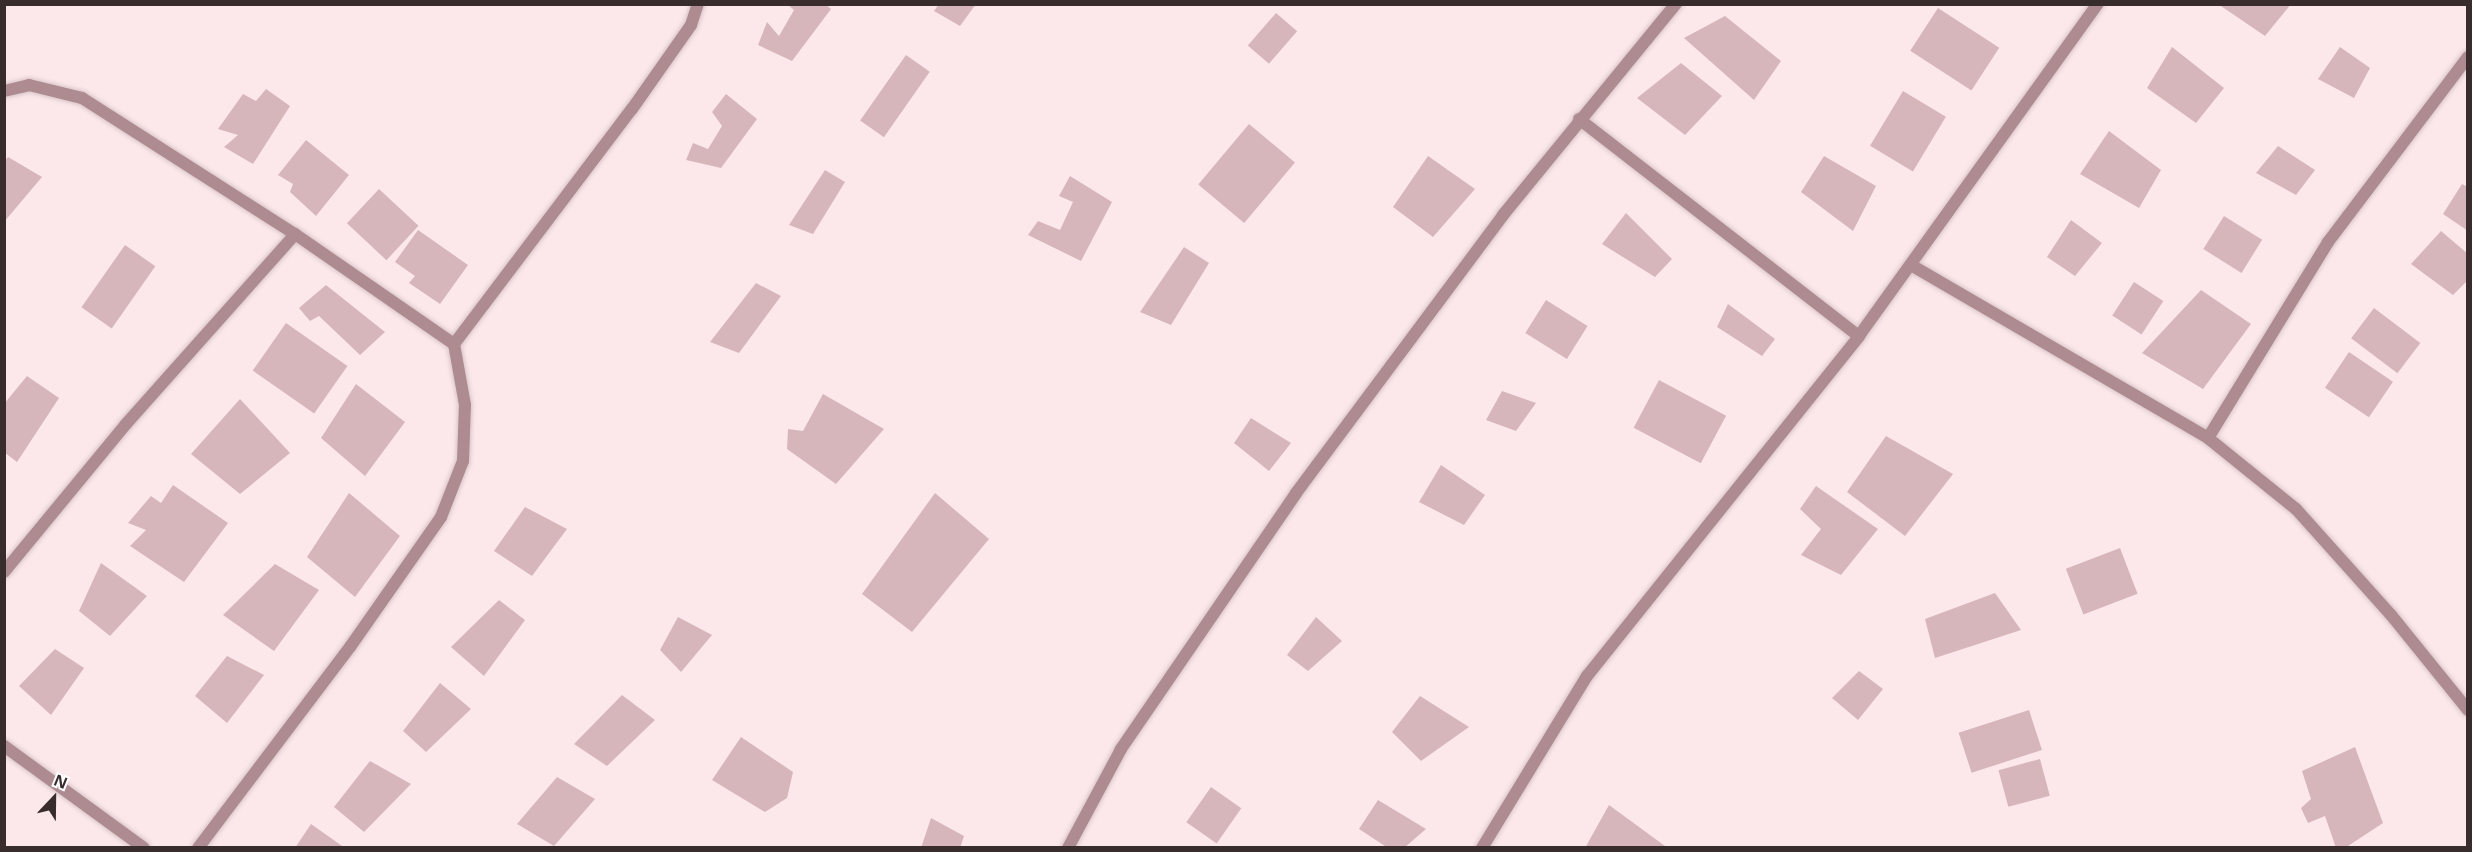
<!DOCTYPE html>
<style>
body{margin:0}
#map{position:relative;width:2472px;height:852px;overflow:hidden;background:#fce8eb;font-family:"Open Sans",sans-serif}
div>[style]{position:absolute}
.building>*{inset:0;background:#d6b6bb;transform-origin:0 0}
.roads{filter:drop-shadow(0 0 2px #d9c6c9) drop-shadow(0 0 2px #d9c6c9)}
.minor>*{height:12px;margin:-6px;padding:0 6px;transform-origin:6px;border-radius:6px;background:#ad8b90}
span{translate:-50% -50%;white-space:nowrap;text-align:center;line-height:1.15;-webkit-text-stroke:6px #fff;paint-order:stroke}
.frame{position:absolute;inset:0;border:6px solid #382c2d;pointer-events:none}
.north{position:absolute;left:24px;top:768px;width:60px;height:60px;-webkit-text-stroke:4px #fff;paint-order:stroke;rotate:22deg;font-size:16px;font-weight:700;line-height:24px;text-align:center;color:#382c2d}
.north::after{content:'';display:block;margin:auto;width:21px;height:27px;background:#382c2d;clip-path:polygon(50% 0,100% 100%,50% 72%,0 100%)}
</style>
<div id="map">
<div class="building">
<i style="clip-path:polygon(787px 4px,825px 4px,831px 9px,792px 61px,758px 45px,767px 22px,779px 36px,794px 10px)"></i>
<i style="clip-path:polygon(939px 4px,976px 4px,960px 26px,934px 11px)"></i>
<i style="clip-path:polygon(2218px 4px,2291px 4px,2265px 36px)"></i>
<i style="left:1938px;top:8px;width:73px;height:51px;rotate:33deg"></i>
<i style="left:1276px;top:13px;width:28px;height:43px;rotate:41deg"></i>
<i style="clip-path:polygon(1725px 16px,1781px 61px,1754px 100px,1684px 38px)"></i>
<i style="clip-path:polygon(2172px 47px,2224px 88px,2196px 123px,2147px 88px)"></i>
<i style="clip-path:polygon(2340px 47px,2370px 68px,2354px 98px,2318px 79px)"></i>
<i style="left:906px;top:55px;width:29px;height:80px;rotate:35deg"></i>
<i style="clip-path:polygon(1681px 63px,1722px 96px,1685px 135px,1637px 98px)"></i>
<i style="clip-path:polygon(266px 89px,290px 106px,253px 164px,224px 147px,238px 135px,218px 129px,243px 94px,256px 101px)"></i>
<i style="left:1903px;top:91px;width:50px;height:64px;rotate:31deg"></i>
<i style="clip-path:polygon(726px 94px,757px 119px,721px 168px,686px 160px,693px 143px,708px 149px,722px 126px,712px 112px)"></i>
<i style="left:1249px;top:124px;width:60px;height:79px;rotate:40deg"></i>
<i style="clip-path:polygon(2109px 131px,2161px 170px,2139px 208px,2080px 174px)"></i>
<i style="clip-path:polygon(306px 140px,349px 175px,316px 216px,290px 192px,293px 184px,278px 175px)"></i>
<i style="clip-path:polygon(2278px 146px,2315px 170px,2296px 195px,2256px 173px)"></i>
<i style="clip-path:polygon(1428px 156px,1475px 189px,1433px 237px,1393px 207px)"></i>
<i style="clip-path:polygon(1824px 156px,1876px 186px,1853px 231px,1801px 192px)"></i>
<i style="clip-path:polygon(8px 157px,42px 177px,4px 222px,4px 162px)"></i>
<i style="clip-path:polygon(825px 170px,845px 182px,813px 234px,789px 225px)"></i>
<i style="clip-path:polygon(1070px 176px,1112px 202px,1081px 261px,1028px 235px,1038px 221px,1060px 230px,1073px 202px,1059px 196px)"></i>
<i style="clip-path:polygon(2462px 184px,2468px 187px,2468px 231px,2443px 214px)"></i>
<i style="left:379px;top:189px;width:54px;height:47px;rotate:43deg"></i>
<i style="clip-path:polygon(1626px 213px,1672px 259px,1655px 277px,1602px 244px)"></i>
<i style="left:2224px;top:216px;width:45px;height:39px;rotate:32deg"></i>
<i style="clip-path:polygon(2071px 220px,2102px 243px,2075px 276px,2047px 257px)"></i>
<i style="clip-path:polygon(418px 230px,468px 265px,440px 304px,409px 283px,415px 276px,395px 262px)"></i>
<i style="clip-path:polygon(2441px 231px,2468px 254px,2468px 280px,2453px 295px,2411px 264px)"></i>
<i style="left:125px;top:245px;width:37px;height:76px;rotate:35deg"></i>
<i style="clip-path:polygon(1184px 247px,1209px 263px,1171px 325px,1140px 312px)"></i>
<i style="left:2134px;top:282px;width:35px;height:40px;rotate:33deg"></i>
<i style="clip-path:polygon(756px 283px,781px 296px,739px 353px,710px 342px)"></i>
<i style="clip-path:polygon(326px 285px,385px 332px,360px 355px,319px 316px,310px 321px,299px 308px)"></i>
<i style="clip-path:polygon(2201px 290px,2251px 324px,2203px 389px,2142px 353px)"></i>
<i style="left:1546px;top:300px;width:49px;height:39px;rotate:32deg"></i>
<i style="clip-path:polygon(1728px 304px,1775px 339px,1762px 356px,1717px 327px)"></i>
<i style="left:2374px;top:308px;width:58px;height:38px;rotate:37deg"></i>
<i style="left:286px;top:323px;width:75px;height:58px;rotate:35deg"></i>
<i style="left:2349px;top:352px;width:53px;height:43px;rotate:34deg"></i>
<i style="clip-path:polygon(27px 376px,59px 398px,17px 462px,4px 452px,4px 404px)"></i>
<i style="left:1659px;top:380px;width:76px;height:54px;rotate:28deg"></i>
<i style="clip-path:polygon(356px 384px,405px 422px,365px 476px,321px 438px)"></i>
<i style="clip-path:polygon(1502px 391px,1536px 403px,1516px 431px,1486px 420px)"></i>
<i style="clip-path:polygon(823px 394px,884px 429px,836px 484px,787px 449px,788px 429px,803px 431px)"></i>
<i style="clip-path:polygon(240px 399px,290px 453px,240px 494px,191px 454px)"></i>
<i style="clip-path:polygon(1251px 418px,1291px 443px,1269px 471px,1234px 443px)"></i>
<i style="clip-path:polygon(1886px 436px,1953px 474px,1905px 536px,1847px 492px)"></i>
<i style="clip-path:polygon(1441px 465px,1485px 495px,1464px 525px,1419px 502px)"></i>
<i style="clip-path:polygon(173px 485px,228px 523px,184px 582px,130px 546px,146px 530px,128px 523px,151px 496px,161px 503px)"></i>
<i style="clip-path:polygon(1816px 486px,1878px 529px,1841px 575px,1801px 555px,1821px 529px,1800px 509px)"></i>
<i style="clip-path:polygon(349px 493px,400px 536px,355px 597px,307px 557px)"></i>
<i style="clip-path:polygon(935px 493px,989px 539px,912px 632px,862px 594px)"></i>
<i style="clip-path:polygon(525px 507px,567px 529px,532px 576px,494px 551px)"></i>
<i style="left:2120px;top:548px;width:49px;height:58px;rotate:69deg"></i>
<i style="clip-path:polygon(101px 563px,147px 596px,110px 636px,79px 611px)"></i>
<i style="clip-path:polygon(275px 564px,319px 590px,274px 651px,223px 615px)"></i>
<i style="clip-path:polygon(1995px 593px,2021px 630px,1935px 658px,1925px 619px)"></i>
<i style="clip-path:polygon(499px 600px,525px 620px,484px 676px,451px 647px)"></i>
<i style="clip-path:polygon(678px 617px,712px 635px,681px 672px,660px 650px)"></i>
<i style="clip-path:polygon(1316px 617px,1342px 641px,1308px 671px,1287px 655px)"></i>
<i style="clip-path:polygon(55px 649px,84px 668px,51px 715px,19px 686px)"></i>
<i style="clip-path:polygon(227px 656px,264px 675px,227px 723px,195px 696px)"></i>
<i style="clip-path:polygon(1859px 671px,1883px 689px,1858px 720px,1832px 698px)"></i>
<i style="clip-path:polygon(440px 683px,471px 709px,426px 752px,403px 731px)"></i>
<i style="clip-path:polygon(622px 695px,655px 720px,607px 766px,574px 744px)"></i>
<i style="clip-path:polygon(1420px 696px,1469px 727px,1421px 761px,1392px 732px)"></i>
<i style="left:2029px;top:710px;width:42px;height:74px;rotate:72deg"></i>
<i style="clip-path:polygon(741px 737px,793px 772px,787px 798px,765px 812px,712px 780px)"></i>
<i style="clip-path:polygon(2355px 747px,2383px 823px,2345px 848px,2336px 848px,2325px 816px,2308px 823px,2301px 808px,2311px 799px,2302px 771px)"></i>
<i style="left:2040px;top:759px;width:38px;height:43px;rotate:75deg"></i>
<i style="clip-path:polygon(370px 761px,411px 784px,364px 832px,334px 807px)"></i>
<i style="clip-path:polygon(557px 777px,595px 799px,554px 846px,517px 824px)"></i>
<i style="left:1211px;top:787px;width:37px;height:43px;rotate:35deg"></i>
<i style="clip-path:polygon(1378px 800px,1426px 829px,1404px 848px,1388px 848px,1359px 829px)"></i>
<i style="clip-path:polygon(1609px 805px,1665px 846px,1585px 848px)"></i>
<i style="clip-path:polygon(931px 818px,964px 836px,960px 848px,921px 848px)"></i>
<i style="clip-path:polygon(311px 824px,345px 848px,295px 848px)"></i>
</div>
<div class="roads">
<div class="minor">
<i style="left:4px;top:91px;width:26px;rotate:-13deg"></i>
<i style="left:29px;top:85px;width:55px;rotate:13.8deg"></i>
<i style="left:82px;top:98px;width:253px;rotate:32.6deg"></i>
<i style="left:1579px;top:119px;width:354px;rotate:37.8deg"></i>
<i style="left:1911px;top:265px;width:344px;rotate:30.2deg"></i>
<i style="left:2208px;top:438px;width:113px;rotate:38.9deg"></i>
<i style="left:2296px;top:509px;width:142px;rotate:48.1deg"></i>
<i style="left:2391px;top:615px;width:122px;rotate:51deg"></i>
<i style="left:2208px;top:438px;width:230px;rotate:-58.5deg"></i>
<i style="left:2328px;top:242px;width:232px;rotate:-52.9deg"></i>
<i style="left:4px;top:572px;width:192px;rotate:-50.5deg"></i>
<i style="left:126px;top:424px;width:254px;rotate:-48.3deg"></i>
<i style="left:295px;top:234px;width:193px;rotate:34.7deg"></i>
<i style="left:4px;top:746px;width:173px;rotate:36.1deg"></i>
<i style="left:198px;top:848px;width:252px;rotate:-52.9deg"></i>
<i style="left:350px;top:647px;width:159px;rotate:-55deg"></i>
<i style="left:441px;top:517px;width:60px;rotate:-68.6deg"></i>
<i style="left:463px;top:461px;width:56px;rotate:-88deg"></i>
<i style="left:465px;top:405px;width:62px;rotate:-100.2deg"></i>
<i style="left:454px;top:344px;width:295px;rotate:-52.9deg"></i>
<i style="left:632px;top:109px;width:103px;rotate:-54.9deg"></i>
<i style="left:691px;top:25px;width:22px;rotate:-72deg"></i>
<i style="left:1068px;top:848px;width:112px;rotate:-61.8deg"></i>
<i style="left:1121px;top:749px;width:310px;rotate:-55.6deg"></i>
<i style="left:1296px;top:493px;width:347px;rotate:-53.3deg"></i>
<i style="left:1503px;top:215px;width:273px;rotate:-50.7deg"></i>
<i style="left:1482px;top:848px;width:202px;rotate:-58.6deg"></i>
<i style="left:1587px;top:676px;width:435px;rotate:-51.3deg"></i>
<i style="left:1859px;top:336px;width:409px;rotate:-54.3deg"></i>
</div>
</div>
<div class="frame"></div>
<div class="north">N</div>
</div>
